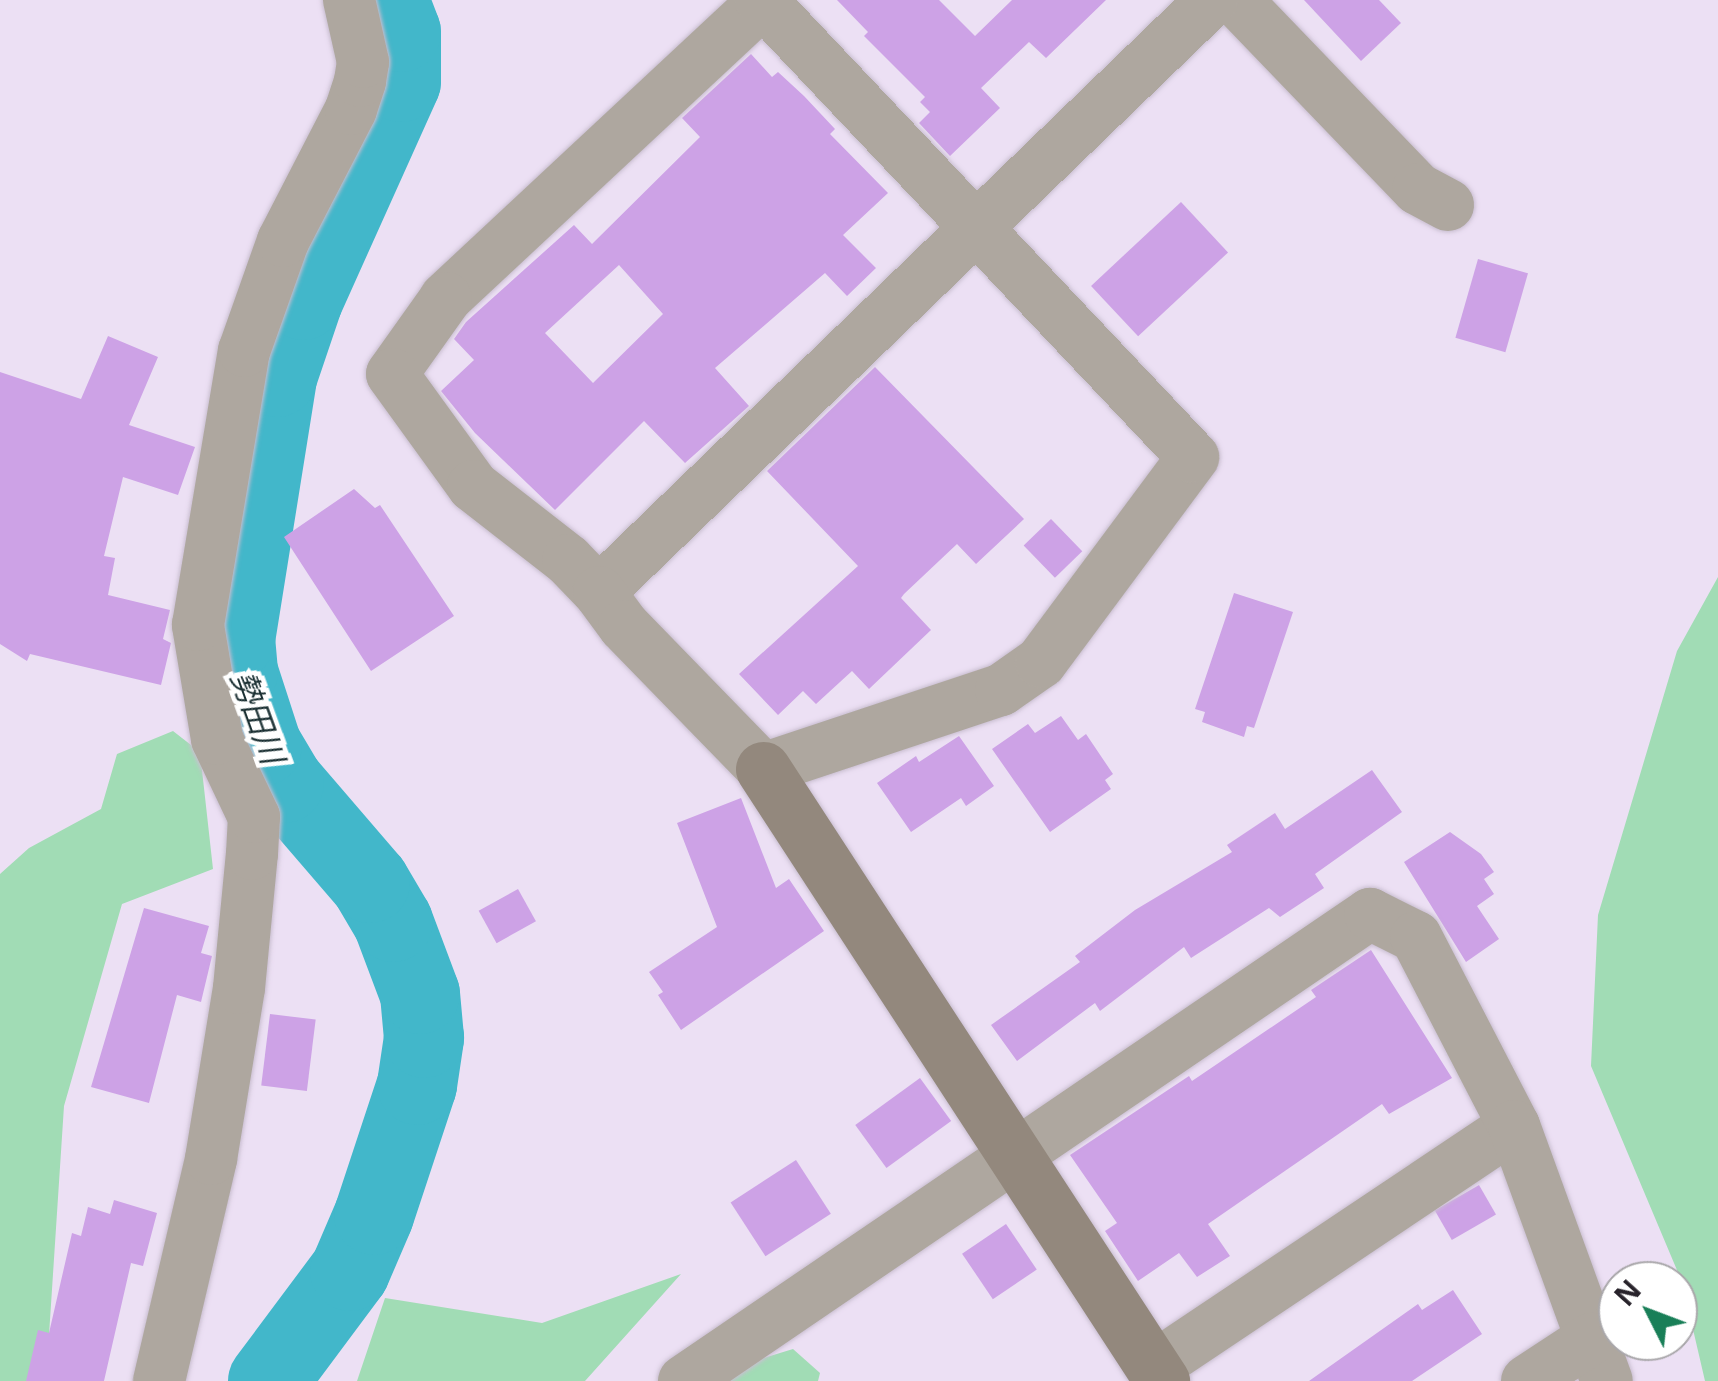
<!DOCTYPE html>
<meta charset="utf-8">
<style>
body{margin:0}
#map{position:relative;width:1718px;height:1381px;overflow:hidden;background:#ece0f4;font-family:"Noto Sans","Noto Sans JP",sans-serif}
div>[style]{position:absolute}
.green>*{inset:0;background:#a1dcb5}
.river>*{height:80px;margin:-40px;padding:0 40px;transform-origin:40px;border-radius:40px;background:#42b7ca}
.building>*{inset:0;background:#cda2e6;transform-origin:0 0}
.roads{filter:drop-shadow(0 0 2px #c9bed0) drop-shadow(0 0 2px #c9bed0)}
.street>*{height:52px;margin:-26px;padding:0 26px;transform-origin:26px;border-radius:26px;background:#aea79f}
.secondary>*{height:55px;margin:-27.5px;padding:0 27.5px;transform-origin:27.5px;border-radius:27.5px;background:#93887d}
span{translate:-50% -50%;white-space:nowrap;text-align:center;line-height:1.15;-webkit-text-stroke:9px #fff;paint-order:stroke}
.water-label{font-size:32px;color:#1b3033;font-style:italic}
.north{position:absolute;left:1598px;top:1261px;width:100px;height:100px;box-sizing:border-box;background:#fff;border:2px solid #a9a7aa;border-radius:50%;rotate:312deg;font-size:28px;font-weight:700;line-height:40px;text-align:center;color:#28232b}
.north::after{content:'';display:block;margin:auto;width:35px;height:45px;background:#197f58;clip-path:polygon(50% 0,100% 100%,50% 72%,0 100%)}
</style>
<div id="map">
<div class="green">
<i style="clip-path:polygon(1718px 577px,1718px 1381px,1705px 1381px,1682px 1282px,1591px 1066px,1598px 915px,1677px 651px)"></i>
<i style="clip-path:polygon(173px 731px,200px 752px,213px 869px,122px 904px,64px 1106px,46px 1381px,0 1381px,0 874px,29px 848px,101px 809px,117px 754px)"></i>
<i style="clip-path:polygon(681px 1274px,585px 1381px,357px 1381px,385px 1298px,542px 1323px)"></i>
<i style="clip-path:polygon(793px 1349px,820px 1373px,818px 1381px,717px 1381px,725px 1370px)"></i>
</div>
<div class="river">
<i style="left:268px;top:1381px;width:137px;rotate:-53.3deg"></i>
<i style="left:350px;top:1271px;width:61px;rotate:-66.8deg"></i>
<i style="left:374px;top:1215px;width:137px;rotate:-71.7deg"></i>
<i style="left:417px;top:1085px;width:48px;rotate:-81.5deg"></i>
<i style="left:424px;top:1038px;width:44px;rotate:-95.2deg"></i>
<i style="left:420px;top:994px;width:77px;rotate:-110.6deg"></i>
<i style="left:393px;top:922px;width:45px;rotate:-120.5deg"></i>
<i style="left:370px;top:883px;width:132px;rotate:-130.7deg"></i>
<i style="left:284px;top:783px;width:43px;rotate:-120.7deg"></i>
<i style="left:262px;top:746px;width:78px;rotate:-108deg"></i>
<i style="left:238px;top:672px;width:32px;rotate:-95deg"></i>
<i style="left:235px;top:640px;width:266px;rotate:-80.9deg"></i>
<i style="left:277px;top:377px;width:81px;rotate:-71.3deg"></i>
<i style="left:303px;top:300px;width:239px;rotate:-65.8deg"></i>
<i style="left:401px;top:82px;width:50px;rotate:-90deg"></i>
<i style="left:401px;top:32px;width:34px;rotate:-111deg"></i>
</div>
<div class="building">
<i style="clip-path:polygon(837px 0,939px 0,975px 36px,1012px 0,1106px 0,1046px 58px,1029px 42px,981px 88px,1000px 108px,950px 156px,919px 123px,930px 112px,920px 102px,925px 97px,864px 36px,868px 32px)"></i>
<i style="clip-path:polygon(1304px 0,1379px 0,1401px 23px,1361px 61px)"></i>
<i style="clip-path:polygon(evenodd,751px 54px,772px 77px,778px 72px,804px 96px,835px 129px,830px 134px,888px 193px,843px 235px,876px 268px,847px 296px,825px 273px,715px 368px,749px 406px,685px 463px,644px 421px,555px 510px,475px 433px,441px 391px,474px 360px,454px 339px,466px 322px,574px 225px,592px 244px,700px 137px,682px 118px,751px 54px,619px 265px,663px 314px,593px 383px,545px 333px,619px 265px)"></i>
<i style="left:1181px;top:202px;width:69px;height:123px;rotate:47deg"></i>
<i style="left:1478px;top:259px;width:52px;height:82px;rotate:16deg"></i>
<i style="clip-path:polygon(108px 336px,158px 357px,129px 425px,195px 447px,178px 495px,123px 477px,104px 556px,115px 558px,108px 595px,170px 610px,163px 639px,171px 643px,161px 685px,30px 654px,27px 661px,0 644px,0 372px,81px 399px)"></i>
<i style="clip-path:polygon(875px 367px,1024px 519px,976px 564px,957px 544px,904px 594px,901px 598px,931px 630px,869px 689px,852px 671px,816px 704px,803px 691px,778px 715px,739px 674px,858px 566px,767px 471px)"></i>
<i style="clip-path:polygon(354px 489px,375px 508px,380px 505px,454px 616px,371px 671px,284px 537px)"></i>
<i style="left:1051px;top:519px;width:45px;height:38px;rotate:46deg"></i>
<i style="clip-path:polygon(1234px 593px,1293px 612px,1254px 728px,1247px 726px,1244px 737px,1202px 722px,1205px 712px,1195px 709px)"></i>
<i style="clip-path:polygon(1061px 716px,1078px 740px,1086px 734px,1113px 774px,1105px 780px,1111px 789px,1050px 832px,992px 749px,1028px 724px,1035px 733px)"></i>
<i style="clip-path:polygon(959px 736px,994px 786px,966px 806px,961px 798px,911px 832px,877px 783px,916px 756px,919px 762px)"></i>
<i style="clip-path:polygon(1372px 770px,1402px 812px,1315px 874px,1324px 888px,1280px 917px,1269px 908px,1191px 958px,1184px 947px,1100px 1011px,1095px 1003px,1017px 1061px,991px 1025px,1080px 962px,1075px 956px,1135px 910px,1232px 852px,1227px 845px,1275px 813px,1285px 829px)"></i>
<i style="clip-path:polygon(741px 798px,776px 888px,789px 879px,824px 931px,681px 1030px,658px 995px,663px 992px,649px 972px,717px 927px,677px 823px)"></i>
<i style="clip-path:polygon(1450px 832px,1481px 854px,1494px 872px,1484px 879px,1494px 894px,1477px 906px,1499px 939px,1466px 962px,1404px 862px)"></i>
<i style="left:518px;top:889px;width:37px;height:45px;rotate:61deg"></i>
<i style="clip-path:polygon(144px 908px,209px 926px,201px 953px,212px 956px,201px 1002px,177px 995px,149px 1103px,91px 1087px)"></i>
<i style="clip-path:polygon(1371px 950px,1452px 1078px,1389px 1114px,1382px 1104px,1208px 1224px,1230px 1256px,1197px 1277px,1179px 1253px,1138px 1281px,1105px 1231px,1117px 1223px,1070px 1155px,1189px 1076px,1192px 1081px,1316px 997px,1311px 990px)"></i>
<i style="left:270px;top:1014px;width:46px;height:72px;rotate:7deg"></i>
<i style="left:920px;top:1078px;width:53px;height:80px;rotate:54deg"></i>
<i style="left:796px;top:1160px;width:64px;height:78px;rotate:57deg"></i>
<i style="left:1479px;top:1185px;width:34px;height:51px;rotate:60deg"></i>
<i style="clip-path:polygon(114px 1200px,157px 1213px,143px 1266px,131px 1263px,104px 1381px,26px 1381px,38px 1330px,49px 1333px,72px 1233px,81px 1236px,88px 1207px,110px 1214px)"></i>
<i style="left:1006px;top:1224px;width:55px;height:53px;rotate:56deg"></i>
<i style="clip-path:polygon(1453px 1290px,1482px 1334px,1412px 1381px,1309px 1381px,1418px 1304px,1422px 1310px)"></i>
</div>
<div class="roads">
<div class="street">
<i style="left:1236px;top:0;width:262px;rotate:46.1deg"></i>
<i style="left:1418px;top:189px;width:34px;rotate:28deg"></i>
<i style="left:763px;top:2px;width:434px;rotate:137deg"></i>
<i style="left:446px;top:298px;width:93px;rotate:125.4deg"></i>
<i style="left:392px;top:374px;width:138px;rotate:54.1deg"></i>
<i style="left:473px;top:486px;width:120px;rotate:37.9deg"></i>
<i style="left:568px;top:560px;width:45px;rotate:45.9deg"></i>
<i style="left:599px;top:592px;width:852px;rotate:-44deg"></i>
<i style="left:599px;top:592px;width:42px;rotate:53.7deg"></i>
<i style="left:624px;top:626px;width:199px;rotate:45.8deg"></i>
<i style="left:763px;top:769px;width:251px;rotate:-18.4deg"></i>
<i style="left:1001px;top:690px;width:49px;rotate:-35deg"></i>
<i style="left:1041px;top:662px;width:255px;rotate:-53.4deg"></i>
<i style="left:1193px;top:457px;width:629px;rotate:-133.39deg"></i>
<i style="left:1154px;top:1367px;width:433px;rotate:-33.8deg"></i>
<i style="left:159px;top:1381px;width:228px;rotate:-76.8deg"></i>
<i style="left:211px;top:1159px;width:173px;rotate:-80.7deg"></i>
<i style="left:239px;top:988px;width:135px;rotate:-84.5deg"></i>
<i style="left:252px;top:854px;width:37px;rotate:-87deg"></i>
<i style="left:254px;top:817px;width:86px;rotate:-115.4deg"></i>
<i style="left:217px;top:739px;width:116px;rotate:-99.5deg"></i>
<i style="left:198px;top:625px;width:278px;rotate:-80.5deg"></i>
<i style="left:244px;top:351px;width:117px;rotate:-70.5deg"></i>
<i style="left:283px;top:241px;width:148px;rotate:-62.7deg"></i>
<i style="left:351px;top:109px;width:29px;rotate:-72deg"></i>
<i style="left:360px;top:81px;width:19px;rotate:-81deg"></i>
<i style="left:363px;top:62px;width:64px;rotate:-102.7deg"></i>
<i style="left:684px;top:1381px;width:830px;rotate:-34.25deg"></i>
<i style="left:1370px;top:914px;width:51px;rotate:26.6deg"></i>
<i style="left:1416px;top:937px;width:213px;rotate:62.6deg"></i>
<i style="left:1514px;top:1126px;width:271px;rotate:70deg"></i>
<i style="left:1527px;top:1381px;width:77px;rotate:-33.3deg"></i>
</div>
<div class="secondary">
<i style="left:763px;top:769px;width:731px;rotate:56.9deg"></i>
</div>
</div>
<div class="water-label">
<span style="left:258px;top:717px;rotate:70deg">勢田川</span>
</div>
<div class="north">N</div>
</div>
